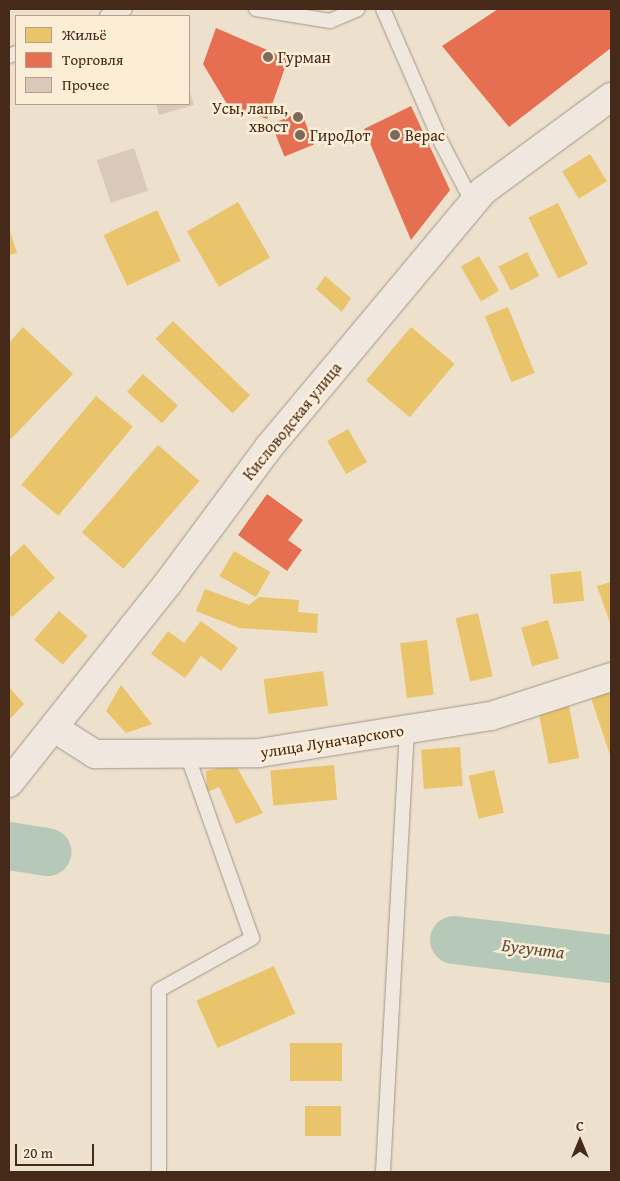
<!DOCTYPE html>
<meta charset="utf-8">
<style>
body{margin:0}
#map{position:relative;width:620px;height:1181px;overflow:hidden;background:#ede0cd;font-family:"Gentium Book Plus",serif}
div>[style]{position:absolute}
.homes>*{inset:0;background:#e9c46a;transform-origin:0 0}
.shops>*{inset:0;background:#e76f51;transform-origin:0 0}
.river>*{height:48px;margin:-24px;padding:0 24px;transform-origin:24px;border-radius:24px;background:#b6c9b8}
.building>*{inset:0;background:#dac8ba;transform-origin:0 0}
.roads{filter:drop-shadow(0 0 1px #a19689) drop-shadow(0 0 1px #a19689)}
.lane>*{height:14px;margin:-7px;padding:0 7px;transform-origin:7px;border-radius:7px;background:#f0e8df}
.street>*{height:28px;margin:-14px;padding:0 14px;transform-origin:14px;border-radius:14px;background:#f0e8df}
.secondary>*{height:28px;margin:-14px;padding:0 14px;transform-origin:14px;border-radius:14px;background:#f0e8df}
.dots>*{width:14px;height:14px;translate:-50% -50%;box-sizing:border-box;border:2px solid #fcedd6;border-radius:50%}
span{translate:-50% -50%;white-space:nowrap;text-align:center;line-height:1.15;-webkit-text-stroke:5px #fcedd6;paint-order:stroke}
.poi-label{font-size:16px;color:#452919}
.left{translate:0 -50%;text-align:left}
.right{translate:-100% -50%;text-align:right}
.street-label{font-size:16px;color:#452919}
.water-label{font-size:18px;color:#5c4e3e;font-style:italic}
.frame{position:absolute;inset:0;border:10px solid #452919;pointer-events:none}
.legend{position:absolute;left:15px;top:15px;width:175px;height:90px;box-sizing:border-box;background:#fcedd6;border:1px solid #b39f8a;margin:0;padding:6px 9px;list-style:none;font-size:15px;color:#452919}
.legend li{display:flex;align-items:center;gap:10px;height:25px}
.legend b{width:25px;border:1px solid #b39f8a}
.north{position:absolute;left:555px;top:1116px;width:50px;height:50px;-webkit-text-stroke:4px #fcedd6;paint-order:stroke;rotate:0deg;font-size:14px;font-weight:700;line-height:20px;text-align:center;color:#452919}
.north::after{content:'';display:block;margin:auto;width:18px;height:22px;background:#452919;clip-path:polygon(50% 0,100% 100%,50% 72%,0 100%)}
.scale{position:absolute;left:15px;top:1144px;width:79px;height:22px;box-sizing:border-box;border:2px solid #452919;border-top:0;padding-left:6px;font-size:15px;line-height:18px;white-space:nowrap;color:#452919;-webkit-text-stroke:4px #fcedd6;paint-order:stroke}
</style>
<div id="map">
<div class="homes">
<i style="left:590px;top:154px;width:32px;height:33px;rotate:58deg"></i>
<i style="left:238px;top:202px;width:64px;height:59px;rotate:60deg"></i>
<i style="left:558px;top:203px;width:68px;height:33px;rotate:64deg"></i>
<i style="left:157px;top:210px;width:56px;height:59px;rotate:65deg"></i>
<i style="clip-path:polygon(9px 228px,17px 253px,9px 255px)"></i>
<i style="left:527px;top:252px;width:27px;height:32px;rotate:63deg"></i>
<i style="left:479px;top:256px;width:40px;height:21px;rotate:60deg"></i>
<i style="clip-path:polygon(325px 276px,351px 298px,342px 312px,316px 289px)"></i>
<i style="left:508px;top:307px;width:71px;height:25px;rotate:68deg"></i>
<i style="left:173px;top:321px;width:107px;height:25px;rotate:44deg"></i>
<i style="clip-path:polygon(23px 327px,73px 374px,11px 439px,9px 437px,9px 343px)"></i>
<i style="left:411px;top:327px;width:57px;height:70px;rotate:40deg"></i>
<i style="left:143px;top:374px;width:47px;height:24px;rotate:42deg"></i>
<i style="left:96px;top:396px;width:48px;height:116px;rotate:40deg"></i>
<i style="left:348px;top:429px;width:38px;height:24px;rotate:60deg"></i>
<i style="left:158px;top:445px;width:55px;height:116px;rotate:41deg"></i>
<i style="clip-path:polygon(24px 544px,55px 578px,12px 617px,9px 614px,9px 558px)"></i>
<i style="left:234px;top:551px;width:42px;height:29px;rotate:30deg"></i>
<i style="left:581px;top:571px;width:30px;height:31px;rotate:84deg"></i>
<i style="clip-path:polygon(611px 582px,611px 622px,610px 623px,597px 586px)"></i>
<i style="clip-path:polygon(205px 589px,249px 605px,259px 597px,299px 600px,298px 612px,318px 614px,317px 633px,239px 628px,196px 611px)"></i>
<i style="left:59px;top:611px;width:38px;height:38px;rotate:41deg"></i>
<i style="left:478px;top:613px;width:65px;height:23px;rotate:77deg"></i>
<i style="left:548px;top:620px;width:40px;height:28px;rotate:74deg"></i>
<i style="clip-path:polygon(201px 621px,238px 648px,221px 671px,201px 656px,185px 678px,151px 654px,168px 631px,184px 643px)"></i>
<i style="left:427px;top:640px;width:55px;height:27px;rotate:83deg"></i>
<i style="left:323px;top:671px;width:35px;height:60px;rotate:82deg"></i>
<i style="clip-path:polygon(121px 685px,152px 724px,126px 733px,106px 711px)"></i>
<i style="clip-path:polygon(9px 687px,24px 704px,9px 720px)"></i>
<i style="clip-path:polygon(611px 692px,611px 758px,591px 698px)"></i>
<i style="left:569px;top:706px;width:53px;height:31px;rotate:79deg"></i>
<i style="left:460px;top:747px;width:39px;height:39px;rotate:86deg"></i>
<i style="clip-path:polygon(235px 764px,263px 813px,236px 824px,219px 787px,207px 792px,206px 771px)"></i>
<i style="left:334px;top:765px;width:35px;height:64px;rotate:85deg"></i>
<i style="left:494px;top:770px;width:44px;height:26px;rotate:77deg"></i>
<i style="left:274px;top:966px;width:52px;height:85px;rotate:66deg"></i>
<i style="left:290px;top:1043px;width:52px;height:38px"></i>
<i style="left:305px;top:1106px;width:36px;height:30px"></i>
</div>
<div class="shops">
<i style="clip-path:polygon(498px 9px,611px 9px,611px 48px,509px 127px,442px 46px)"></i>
<i style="clip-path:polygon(216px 28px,288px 59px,267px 119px,227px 104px,203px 64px)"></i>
<i style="clip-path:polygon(411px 106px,450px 190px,411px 240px,364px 129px)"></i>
<i style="left:301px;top:112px;width:35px;height:32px;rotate:68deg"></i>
<i style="clip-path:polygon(267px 494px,303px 520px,288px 540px,302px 550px,287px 571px,238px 535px)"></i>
</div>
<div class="river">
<i style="left:9px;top:846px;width:39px;rotate:9deg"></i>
<i style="left:454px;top:940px;width:158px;rotate:6.9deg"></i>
</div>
<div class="building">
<i style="clip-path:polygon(189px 90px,194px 105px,159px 115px,156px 104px,189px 104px)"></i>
<i style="left:134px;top:148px;width:45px;height:39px;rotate:72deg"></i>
</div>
<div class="roads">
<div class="lane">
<i style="left:256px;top:9px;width:75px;rotate:9.2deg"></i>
<i style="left:330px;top:21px;width:30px;rotate:-23deg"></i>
<i style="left:383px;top:9px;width:147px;rotate:66.4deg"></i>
<i style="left:442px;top:144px;width:67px;rotate:62.3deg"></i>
<i style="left:107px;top:16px;width:19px;rotate:-21deg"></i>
<i style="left:9px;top:56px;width:8px;rotate:-23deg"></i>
<i style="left:159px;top:1172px;width:182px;rotate:-90deg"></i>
<i style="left:159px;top:990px;width:107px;rotate:-29.2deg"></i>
<i style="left:252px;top:938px;width:195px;rotate:-109.5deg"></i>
<i style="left:383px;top:1172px;width:444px;rotate:-86.9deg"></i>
</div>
<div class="street">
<i style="left:54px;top:728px;width:49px;rotate:32.4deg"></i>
<i style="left:95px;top:754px;width:164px;rotate:-0.3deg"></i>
<i style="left:259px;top:753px;width:235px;rotate:-9.1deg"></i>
<i style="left:491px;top:716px;width:126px;rotate:-18deg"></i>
</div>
<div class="secondary">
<i style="left:9px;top:783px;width:256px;rotate:-51.5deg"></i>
<i style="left:168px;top:583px;width:169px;rotate:-53.4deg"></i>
<i style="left:269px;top:447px;width:334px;rotate:-50.1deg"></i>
<i style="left:483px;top:191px;width:159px;rotate:-36.3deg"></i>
</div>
</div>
<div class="dots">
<i style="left:268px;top:57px;background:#806958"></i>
<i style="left:298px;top:117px;background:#806958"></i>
<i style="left:300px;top:135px;background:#806958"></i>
<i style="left:395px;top:135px;background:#806958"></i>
</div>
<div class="poi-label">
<span class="left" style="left:278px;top:57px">Гурман</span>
<span class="right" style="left:288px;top:117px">Усы, лапы,<br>хвост</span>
<span class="left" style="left:310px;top:135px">ГироДот</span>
<span class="left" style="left:405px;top:135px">Верас</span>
</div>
<div class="street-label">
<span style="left:292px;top:421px;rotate:-51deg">Кисловодская улица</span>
<span style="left:332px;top:741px;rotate:-9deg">улица Луначарского</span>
</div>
<div class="water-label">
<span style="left:533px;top:949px;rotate:7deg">Бугунта</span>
</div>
<div class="frame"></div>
<ul class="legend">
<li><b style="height:14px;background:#e9c46a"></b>Жильё</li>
<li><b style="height:14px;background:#e76f51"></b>Торговля</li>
<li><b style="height:14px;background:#dac8ba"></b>Прочее</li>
</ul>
<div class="north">С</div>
<div class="scale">20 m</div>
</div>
